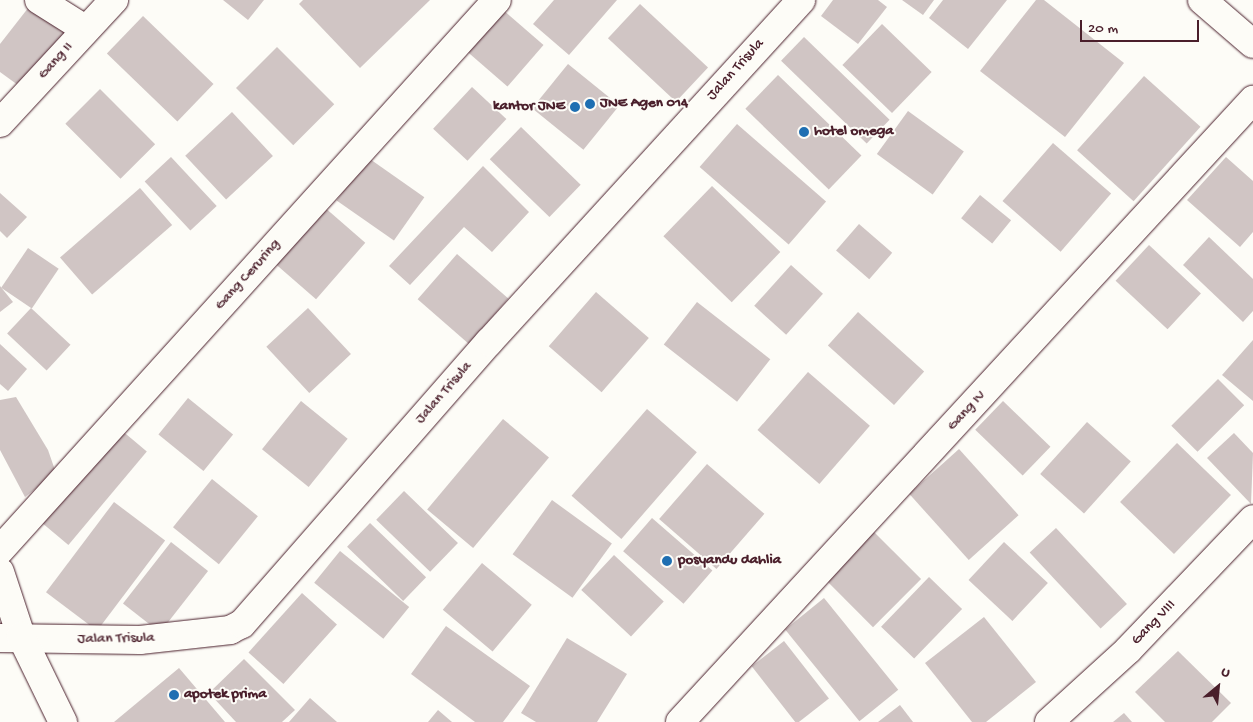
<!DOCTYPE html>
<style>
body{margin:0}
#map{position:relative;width:1253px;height:722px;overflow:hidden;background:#fdfcf7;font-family:"Gochi Hand",sans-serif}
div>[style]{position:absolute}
.building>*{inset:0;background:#d0c5c4;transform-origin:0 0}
.roads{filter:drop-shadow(0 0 1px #4a1f2b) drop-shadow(0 0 1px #4a1f2b)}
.minor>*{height:28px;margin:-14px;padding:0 14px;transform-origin:14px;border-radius:14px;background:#fdfcf7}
.major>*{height:28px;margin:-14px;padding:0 14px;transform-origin:14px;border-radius:14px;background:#fdfcf7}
.dots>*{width:14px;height:14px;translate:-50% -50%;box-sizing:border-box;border:2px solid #fdfcf7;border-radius:50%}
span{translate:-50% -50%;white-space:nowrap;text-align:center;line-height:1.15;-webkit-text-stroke:4px #fdfcf7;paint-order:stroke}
.street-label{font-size:15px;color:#4a1f2b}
.poi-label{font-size:15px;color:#4a1f2b;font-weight:700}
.left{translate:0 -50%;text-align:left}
.right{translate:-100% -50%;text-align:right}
.north{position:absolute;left:1193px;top:662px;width:50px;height:50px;-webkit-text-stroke:4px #fdfcf7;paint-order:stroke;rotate:28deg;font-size:14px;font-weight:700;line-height:20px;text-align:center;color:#4a1f2b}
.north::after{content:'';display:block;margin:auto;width:18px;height:22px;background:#4a1f2b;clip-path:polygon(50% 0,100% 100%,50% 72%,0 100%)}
.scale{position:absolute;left:1080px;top:20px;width:119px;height:22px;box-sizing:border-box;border:2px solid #4a1f2b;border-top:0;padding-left:6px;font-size:15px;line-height:18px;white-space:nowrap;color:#4a1f2b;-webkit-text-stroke:4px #fdfcf7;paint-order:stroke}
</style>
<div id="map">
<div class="building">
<i style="clip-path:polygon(223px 0,264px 0,248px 20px)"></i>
<i style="clip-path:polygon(303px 0,430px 0,360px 68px,299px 4px)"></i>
<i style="clip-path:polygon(554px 0,617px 0,569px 55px,533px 24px)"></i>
<i style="clip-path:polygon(833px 0,878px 0,887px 7px,858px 44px,821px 16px)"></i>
<i style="clip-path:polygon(902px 0,934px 0,923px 15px)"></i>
<i style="clip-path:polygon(943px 0,1007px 0,968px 49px,929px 18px)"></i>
<i style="clip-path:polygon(1036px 0,1044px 0,1124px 63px,1065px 137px,980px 71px)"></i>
<i style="clip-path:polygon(32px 3px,66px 30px,22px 88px,0 72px,0 44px)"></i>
<i style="left:640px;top:4px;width:93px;height:47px;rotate:43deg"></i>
<i style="left:502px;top:9px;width:55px;height:55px;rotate:41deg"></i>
<i style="left:143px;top:16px;width:98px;height:52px;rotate:44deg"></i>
<i style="left:882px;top:24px;width:69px;height:57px;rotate:44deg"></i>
<i style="left:804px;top:37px;width:119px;height:33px;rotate:44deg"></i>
<i style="left:277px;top:47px;width:81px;height:58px;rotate:45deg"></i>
<i style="left:568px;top:64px;width:66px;height:57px;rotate:39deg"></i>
<i style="left:778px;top:75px;width:116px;height:47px;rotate:44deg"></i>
<i style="left:1144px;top:76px;width:76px;height:100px;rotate:42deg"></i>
<i style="left:472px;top:87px;width:47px;height:57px;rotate:43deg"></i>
<i style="left:100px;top:89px;width:78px;height:49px;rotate:45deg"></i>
<i style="left:908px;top:111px;width:69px;height:53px;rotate:36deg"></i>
<i style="left:232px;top:112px;width:60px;height:64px;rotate:47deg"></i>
<i style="left:737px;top:124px;width:118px;height:57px;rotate:41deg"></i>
<i style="left:521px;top:127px;width:83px;height:45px;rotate:44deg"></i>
<i style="left:1053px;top:143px;width:77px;height:77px;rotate:41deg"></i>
<i style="left:171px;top:157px;width:67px;height:36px;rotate:47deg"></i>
<i style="left:367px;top:157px;width:70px;height:53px;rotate:35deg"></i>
<i style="clip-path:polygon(1226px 157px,1253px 181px,1253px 232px,1240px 247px,1187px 200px)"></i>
<i style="clip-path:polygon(483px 166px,529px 212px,492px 252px,464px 227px,410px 285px,389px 266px)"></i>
<i style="left:712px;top:186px;width:95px;height:70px;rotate:44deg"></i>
<i style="left:140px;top:188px;width:49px;height:106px;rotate:49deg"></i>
<i style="clip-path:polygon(0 193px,27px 217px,7px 238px,0 231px)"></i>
<i style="left:980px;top:195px;width:40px;height:30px;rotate:39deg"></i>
<i style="left:323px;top:206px;width:56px;height:75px;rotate:41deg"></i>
<i style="left:859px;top:224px;width:44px;height:35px;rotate:41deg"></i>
<i style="clip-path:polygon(1209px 237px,1253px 279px,1253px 311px,1243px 322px,1183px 265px)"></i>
<i style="left:1149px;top:245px;width:71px;height:49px;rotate:43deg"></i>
<i style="left:28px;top:248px;width:37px;height:48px;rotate:34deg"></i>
<i style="left:457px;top:254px;width:68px;height:60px;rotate:41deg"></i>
<i style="left:791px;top:265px;width:43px;height:55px;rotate:42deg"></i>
<i style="clip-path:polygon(0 286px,13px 302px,0 312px)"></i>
<i style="left:596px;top:292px;width:70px;height:72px;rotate:41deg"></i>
<i style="left:697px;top:302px;width:93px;height:54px;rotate:38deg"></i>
<i style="left:31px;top:308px;width:54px;height:35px;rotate:43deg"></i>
<i style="left:308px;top:308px;width:63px;height:57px;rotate:47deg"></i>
<i style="left:858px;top:312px;width:89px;height:45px;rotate:42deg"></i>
<i style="clip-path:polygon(1253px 340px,1253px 401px,1222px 375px)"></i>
<i style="clip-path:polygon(0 344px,27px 369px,8px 391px,0 384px)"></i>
<i style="left:808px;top:372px;width:82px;height:77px;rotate:41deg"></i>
<i style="left:1218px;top:379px;width:37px;height:66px;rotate:45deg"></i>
<i style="clip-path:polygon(16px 397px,48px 450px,56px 473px,25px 497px,0 450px,0 400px)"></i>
<i style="left:188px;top:398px;width:58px;height:47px;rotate:39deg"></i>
<i style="left:301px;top:401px;width:60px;height:62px;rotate:39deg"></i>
<i style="left:1003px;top:401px;width:66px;height:40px;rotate:44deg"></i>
<i style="left:647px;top:409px;width:66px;height:115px;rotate:41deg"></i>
<i style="left:503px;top:419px;width:60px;height:118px;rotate:40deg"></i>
<i style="left:1087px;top:422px;width:59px;height:70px;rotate:42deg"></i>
<i style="left:120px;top:429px;width:35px;height:122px;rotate:40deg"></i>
<i style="clip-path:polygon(1234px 433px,1253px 453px,1251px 504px,1207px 458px)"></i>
<i style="left:1177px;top:443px;width:75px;height:82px;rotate:44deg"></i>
<i style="left:959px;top:449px;width:89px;height:67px;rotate:48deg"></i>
<i style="left:707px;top:464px;width:76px;height:73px;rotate:41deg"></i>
<i style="left:212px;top:479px;width:59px;height:62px;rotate:39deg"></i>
<i style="left:404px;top:491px;width:75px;height:40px;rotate:44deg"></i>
<i style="left:552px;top:500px;width:74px;height:67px;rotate:36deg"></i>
<i style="left:114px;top:502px;width:64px;height:113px;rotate:37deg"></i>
<i style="left:652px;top:518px;width:80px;height:44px;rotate:41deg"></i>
<i style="left:370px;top:523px;width:78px;height:33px;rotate:44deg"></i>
<i style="left:1056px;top:528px;width:104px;height:36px;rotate:47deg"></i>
<i style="left:873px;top:531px;width:68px;height:68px;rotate:45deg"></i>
<i style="left:171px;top:542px;width:47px;height:78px;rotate:38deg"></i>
<i style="left:1004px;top:542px;width:60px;height:52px;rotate:43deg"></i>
<i style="left:340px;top:551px;width:89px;height:41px;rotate:39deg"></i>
<i style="left:614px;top:555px;width:68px;height:48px;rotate:43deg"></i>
<i style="left:482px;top:563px;width:65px;height:61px;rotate:40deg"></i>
<i style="left:929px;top:577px;width:46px;height:69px;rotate:44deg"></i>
<i style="left:302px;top:593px;width:47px;height:80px;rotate:42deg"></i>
<i style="left:824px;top:598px;width:118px;height:50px;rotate:51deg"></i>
<i style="clip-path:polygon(984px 617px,1036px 682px,986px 722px,972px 722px,925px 663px)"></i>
<i style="clip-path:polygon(446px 626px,530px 686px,503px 722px,475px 722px,411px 674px)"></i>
<i style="clip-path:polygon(567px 638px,627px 674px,597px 722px,536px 722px,521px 713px)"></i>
<i style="left:784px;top:641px;width:73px;height:41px;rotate:52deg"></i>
<i style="clip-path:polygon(1178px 651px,1231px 703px,1212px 722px,1165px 722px,1135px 692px)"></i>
<i style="clip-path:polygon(244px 659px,295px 710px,282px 722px,236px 722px,209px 693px)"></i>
<i style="clip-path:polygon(179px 668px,225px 722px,114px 722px)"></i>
<i style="clip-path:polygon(310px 698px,337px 722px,289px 722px)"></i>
<i style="clip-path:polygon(900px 705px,913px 722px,878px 722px)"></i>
<i style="clip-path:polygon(438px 710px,452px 722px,428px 722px)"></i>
<i style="clip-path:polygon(1124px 713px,1132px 722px,1113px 722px)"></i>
</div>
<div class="roads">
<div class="minor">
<i style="left:39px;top:0;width:54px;rotate:32.2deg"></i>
<i style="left:0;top:123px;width:168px;rotate:-47.2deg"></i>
<i style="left:0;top:550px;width:741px;rotate:-47.9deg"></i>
<i style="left:0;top:638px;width:140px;rotate:0.8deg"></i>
<i style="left:140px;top:640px;width:91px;rotate:-6.3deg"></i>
<i style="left:230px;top:630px;width:13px;rotate:-27deg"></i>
<i style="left:242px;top:624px;width:375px;rotate:-48.8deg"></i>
<i style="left:489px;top:342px;width:463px;rotate:-47.6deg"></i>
<i style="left:680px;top:722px;width:846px;rotate:-47.35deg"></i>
<i style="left:1049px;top:722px;width:107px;rotate:-42.3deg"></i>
<i style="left:1128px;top:650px;width:181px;rotate:-46.3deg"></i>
</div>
<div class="major">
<i style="left:1202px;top:0;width:67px;rotate:40.8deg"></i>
<i style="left:0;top:572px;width:67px;rotate:71.8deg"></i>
<i style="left:21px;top:636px;width:96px;rotate:64deg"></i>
</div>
</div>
<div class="dots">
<i style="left:590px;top:104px;background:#1f6fb2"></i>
<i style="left:575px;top:107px;background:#1f6fb2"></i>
<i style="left:804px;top:132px;background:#1f6fb2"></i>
<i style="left:667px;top:561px;background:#1f6fb2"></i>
<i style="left:174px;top:695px;background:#1f6fb2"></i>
</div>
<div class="street-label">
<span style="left:56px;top:61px;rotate:-48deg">Gang II</span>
<span style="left:736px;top:70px;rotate:-48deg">Jalan Trisula</span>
<span style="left:248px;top:275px;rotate:-48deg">Gang Ceruring</span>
<span style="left:444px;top:393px;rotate:-49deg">Jalan Trisula</span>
<span style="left:967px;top:411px;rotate:-47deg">Gang IV</span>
<span style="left:1154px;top:623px;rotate:-46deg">Gang VIII</span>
<span style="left:116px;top:639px;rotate:-1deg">Jalan Trisula</span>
</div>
<div class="poi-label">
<span class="left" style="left:600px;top:104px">JNE Agen 014</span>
<span class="right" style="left:565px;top:107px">kantor JNE</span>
<span class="left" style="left:814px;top:132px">hotel omega</span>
<span class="left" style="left:678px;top:561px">posyandu dahlia</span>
<span class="left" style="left:184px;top:695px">apotek prima</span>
</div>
<div class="north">U</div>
<div class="scale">20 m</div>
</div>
